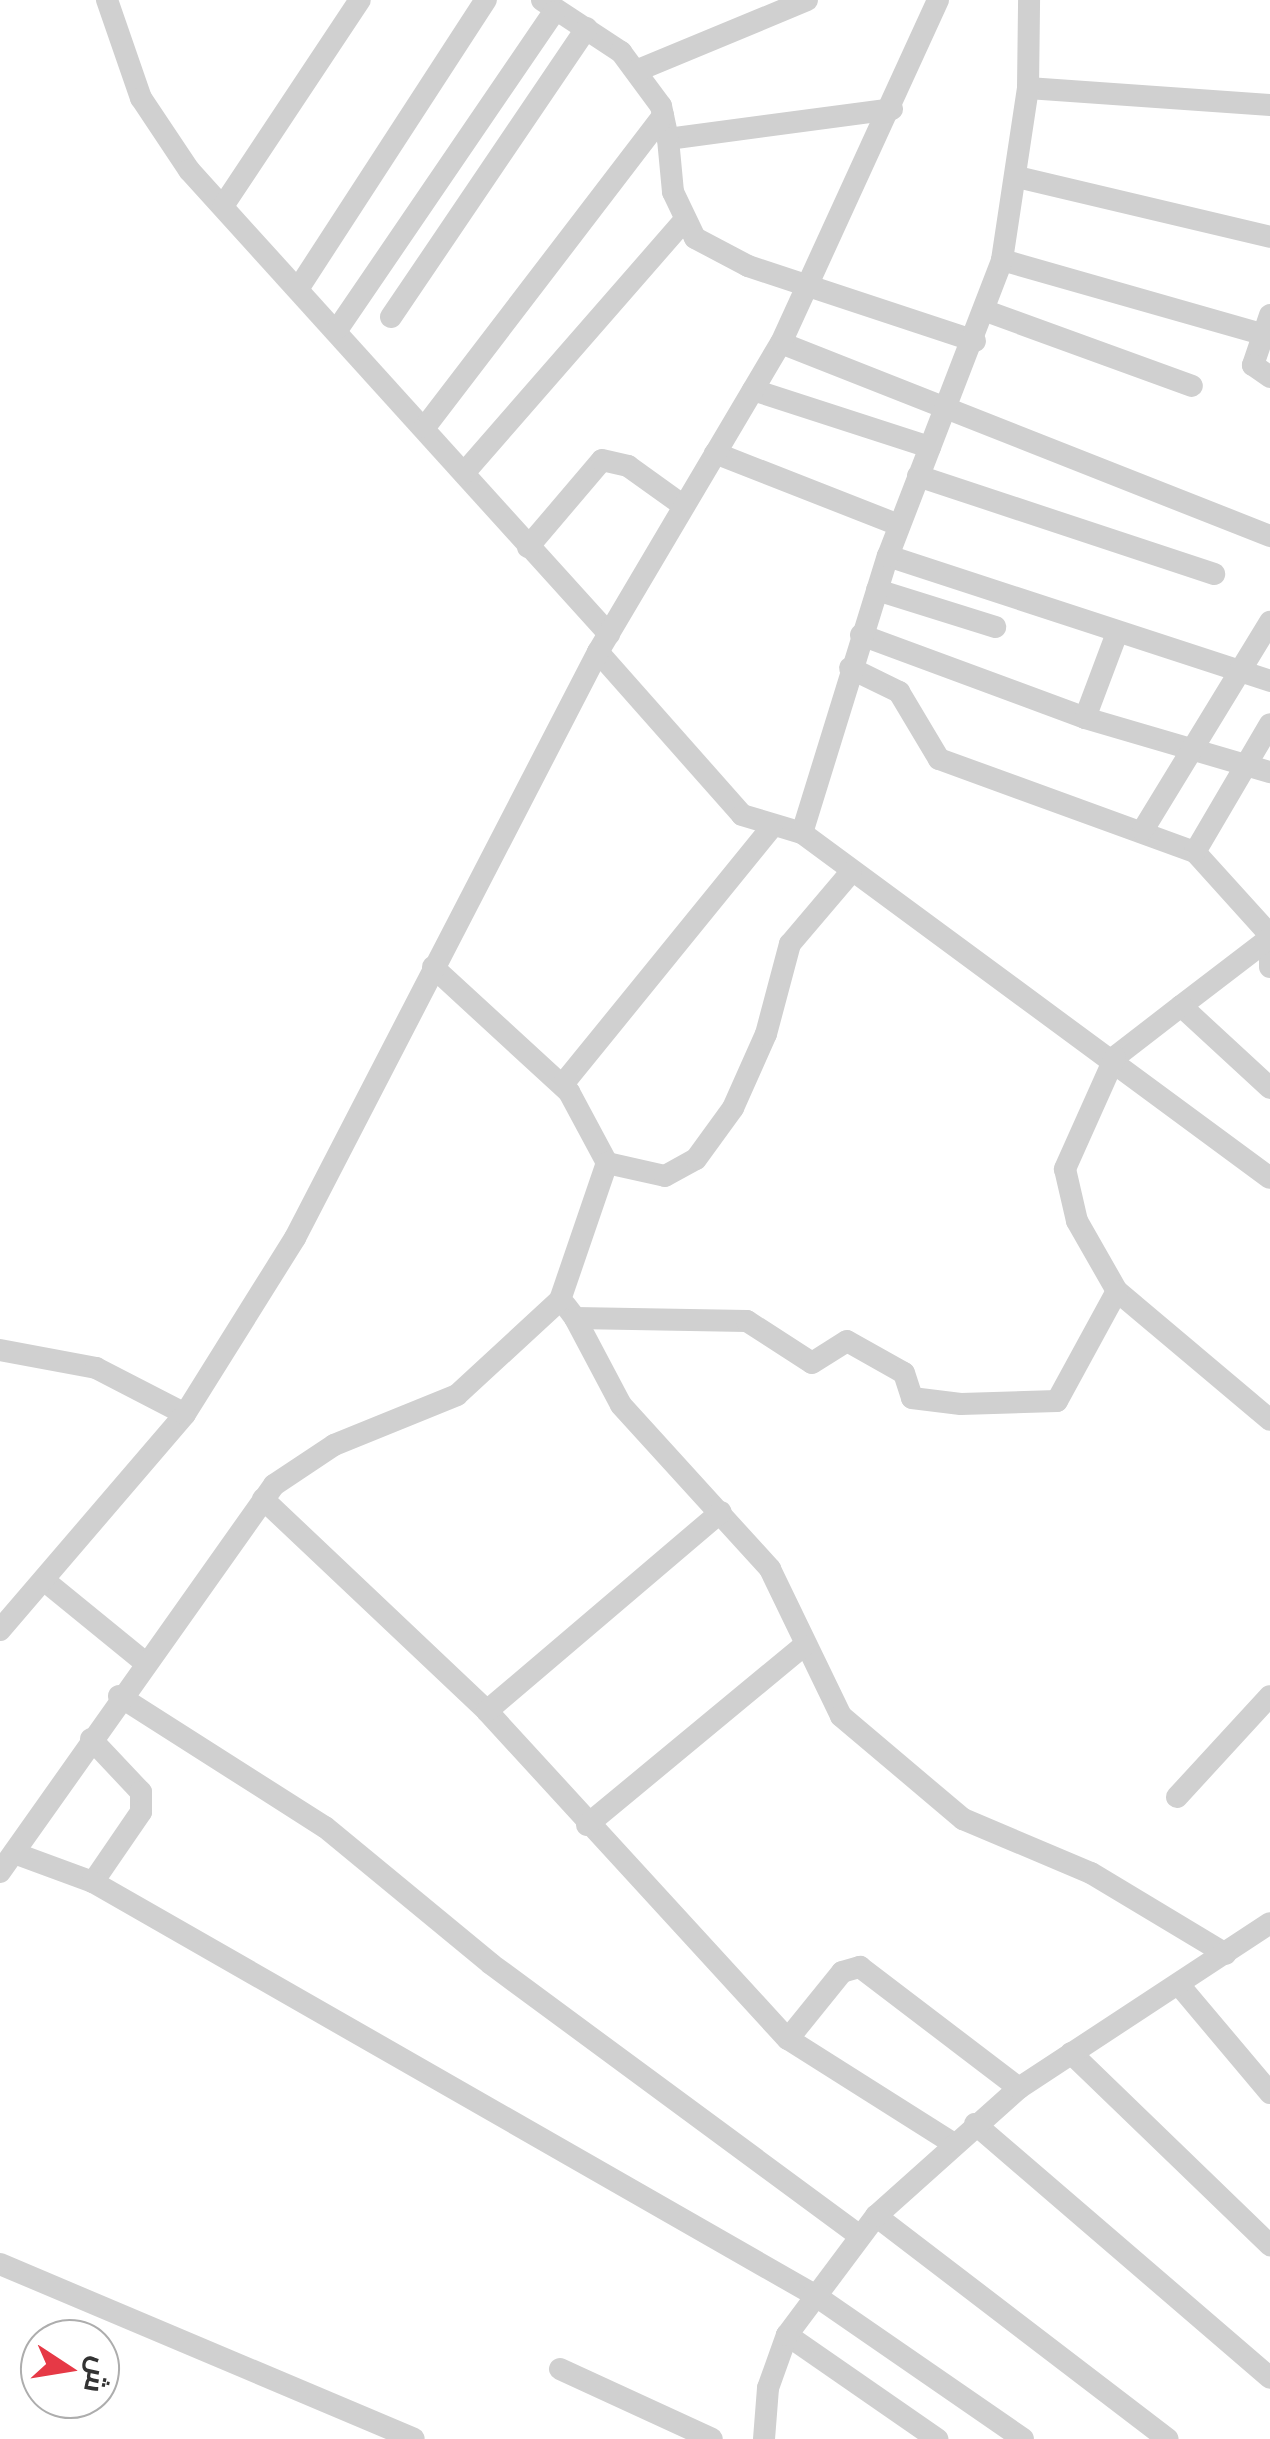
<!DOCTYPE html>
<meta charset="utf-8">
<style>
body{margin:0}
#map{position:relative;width:1270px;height:2439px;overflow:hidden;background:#fff;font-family:Quicksand,Cairo,sans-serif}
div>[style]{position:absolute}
.street>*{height:22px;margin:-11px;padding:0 11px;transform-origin:11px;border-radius:11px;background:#d0d0d0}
span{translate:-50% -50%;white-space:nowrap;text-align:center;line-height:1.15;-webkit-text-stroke:10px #fff;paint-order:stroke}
.north{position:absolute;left:20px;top:2319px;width:100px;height:100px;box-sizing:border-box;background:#fff;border:2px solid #adadad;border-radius:50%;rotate:102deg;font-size:28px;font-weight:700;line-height:40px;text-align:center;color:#333}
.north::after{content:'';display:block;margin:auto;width:35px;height:45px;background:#e63946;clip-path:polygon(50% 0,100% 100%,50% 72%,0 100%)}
</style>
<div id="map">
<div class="street">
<i style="left:107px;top:0;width:104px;rotate:70.9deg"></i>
<i style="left:141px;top:98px;width:87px;rotate:56.3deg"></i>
<i style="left:189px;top:170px;width:626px;rotate:47.85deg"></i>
<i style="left:542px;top:0;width:95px;rotate:33.4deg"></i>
<i style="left:621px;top:52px;width:67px;rotate:53.5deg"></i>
<i style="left:661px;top:106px;width:34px;rotate:78deg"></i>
<i style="left:668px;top:139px;width:226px;rotate:-7.6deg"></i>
<i style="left:636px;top:71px;width:185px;rotate:-22.5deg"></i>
<i style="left:1028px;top:88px;width:243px;rotate:4deg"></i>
<i style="left:668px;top:139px;width:53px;rotate:84.6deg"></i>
<i style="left:673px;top:192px;width:51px;rotate:64.4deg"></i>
<i style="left:695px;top:238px;width:60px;rotate:27.8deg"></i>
<i style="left:748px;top:266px;width:239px;rotate:18.3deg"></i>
<i style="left:1017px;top:177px;width:260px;rotate:13.3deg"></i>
<i style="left:223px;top:206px;width:247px;rotate:-56.4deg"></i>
<i style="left:1002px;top:260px;width:270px;rotate:15.9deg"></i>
<i style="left:298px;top:289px;width:345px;rotate:-57deg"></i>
<i style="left:986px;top:311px;width:219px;rotate:20deg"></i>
<i style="left:1270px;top:315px;width:53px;rotate:108.8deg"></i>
<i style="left:1253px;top:365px;width:21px;rotate:35deg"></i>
<i style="left:391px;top:317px;width:349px;rotate:-55.9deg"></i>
<i style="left:339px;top:327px;width:381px;rotate:-55.7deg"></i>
<i style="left:781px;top:343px;width:526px;rotate:21.54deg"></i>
<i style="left:753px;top:390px;width:186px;rotate:17.9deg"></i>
<i style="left:425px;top:427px;width:392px;rotate:-52.6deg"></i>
<i style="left:715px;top:453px;width:198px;rotate:21.4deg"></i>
<i style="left:464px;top:473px;width:336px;rotate:-48.9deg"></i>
<i style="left:918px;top:476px;width:312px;rotate:18.3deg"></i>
<i style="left:528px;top:547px;width:114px;rotate:-49.6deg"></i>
<i style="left:602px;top:460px;width:27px;rotate:13deg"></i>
<i style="left:628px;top:466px;width:65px;rotate:35.6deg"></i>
<i style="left:888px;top:556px;width:402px;rotate:18.1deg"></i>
<i style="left:877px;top:590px;width:124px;rotate:17.4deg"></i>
<i style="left:861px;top:635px;width:239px;rotate:20.3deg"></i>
<i style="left:1085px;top:718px;width:193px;rotate:16.3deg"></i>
<i style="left:598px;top:652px;width:217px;rotate:48.5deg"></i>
<i style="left:742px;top:815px;width:63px;rotate:16.7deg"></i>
<i style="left:802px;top:833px;width:581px;rotate:36.4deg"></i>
<i style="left:850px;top:668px;width:55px;rotate:26.1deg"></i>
<i style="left:899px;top:692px;width:78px;rotate:59.2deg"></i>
<i style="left:939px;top:759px;width:272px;rotate:20deg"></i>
<i style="left:1195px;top:852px;width:112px;rotate:47.9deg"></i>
<i style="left:1085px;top:718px;width:91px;rotate:-69.4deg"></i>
<i style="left:1143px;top:830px;width:244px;rotate:-58.6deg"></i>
<i style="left:802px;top:833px;width:290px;rotate:-72.8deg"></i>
<i style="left:888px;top:556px;width:317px;rotate:-68.9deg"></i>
<i style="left:1002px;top:260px;width:174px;rotate:-81.4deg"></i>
<i style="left:1028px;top:88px;width:88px;rotate:-89.3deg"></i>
<i style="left:1195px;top:852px;width:148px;rotate:-59.6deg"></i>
<i style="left:1270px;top:942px;width:25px;rotate:90deg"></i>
<i style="left:433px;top:967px;width:185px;rotate:42.6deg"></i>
<i style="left:569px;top:1092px;width:81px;rotate:61.8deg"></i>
<i style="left:1181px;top:1006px;width:112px;rotate:-37.4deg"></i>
<i style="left:563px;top:1084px;width:330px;rotate:-50.9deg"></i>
<i style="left:1270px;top:1088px;width:121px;rotate:-137.3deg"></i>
<i style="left:1181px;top:1006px;width:83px;rotate:142.3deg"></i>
<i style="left:1115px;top:1057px;width:123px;rotate:114.1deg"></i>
<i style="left:1065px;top:1169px;width:53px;rotate:77deg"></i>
<i style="left:1077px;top:1221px;width:81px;rotate:60.3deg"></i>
<i style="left:1117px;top:1291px;width:200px;rotate:40.1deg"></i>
<i style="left:566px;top:1306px;width:15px;rotate:53deg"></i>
<i style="left:575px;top:1318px;width:172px;rotate:1deg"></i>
<i style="left:747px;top:1321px;width:77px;rotate:32.9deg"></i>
<i style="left:812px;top:1363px;width:41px;rotate:-32.2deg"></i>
<i style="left:847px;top:1341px;width:65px;rotate:29.3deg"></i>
<i style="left:904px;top:1373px;width:26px;rotate:72deg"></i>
<i style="left:912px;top:1398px;width:49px;rotate:7deg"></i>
<i style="left:961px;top:1404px;width:96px;rotate:-1.8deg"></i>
<i style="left:1057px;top:1401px;width:125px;rotate:-61.4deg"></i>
<i style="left:575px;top:1318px;width:98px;rotate:62.1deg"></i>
<i style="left:621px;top:1405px;width:222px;rotate:47.7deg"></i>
<i style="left:770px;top:1569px;width:163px;rotate:64.2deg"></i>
<i style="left:841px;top:1716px;width:160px;rotate:40.2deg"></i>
<i style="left:963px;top:1819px;width:139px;rotate:22.9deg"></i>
<i style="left:1091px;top:1873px;width:157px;rotate:31deg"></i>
<i style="left:0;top:1350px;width:98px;rotate:10.6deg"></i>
<i style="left:96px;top:1368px;width:100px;rotate:27.3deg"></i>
<i style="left:263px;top:1499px;width:308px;rotate:43.4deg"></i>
<i style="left:487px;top:1711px;width:445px;rotate:47.5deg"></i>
<i style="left:788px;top:2039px;width:196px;rotate:32.3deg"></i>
<i style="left:45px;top:1581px;width:127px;rotate:39.2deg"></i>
<i style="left:0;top:1630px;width:284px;rotate:-49.4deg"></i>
<i style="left:185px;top:1414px;width:208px;rotate:-58deg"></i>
<i style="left:295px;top:1238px;width:660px;rotate:-62.66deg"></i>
<i style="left:598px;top:652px;width:359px;rotate:-59.4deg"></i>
<i style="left:781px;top:343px;width:377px;rotate:-65.4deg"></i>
<i style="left:119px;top:1696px;width:244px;rotate:32.5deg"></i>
<i style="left:325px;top:1827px;width:215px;rotate:39.5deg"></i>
<i style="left:491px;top:1964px;width:456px;rotate:36.4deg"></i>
<i style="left:487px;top:1711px;width:307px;rotate:-40.4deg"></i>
<i style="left:91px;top:1739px;width:73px;rotate:46.7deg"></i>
<i style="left:141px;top:1792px;width:20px;rotate:90deg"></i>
<i style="left:141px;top:1812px;width:85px;rotate:124.4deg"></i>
<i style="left:1177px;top:1797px;width:137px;rotate:-47.4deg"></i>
<i style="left:587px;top:1825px;width:281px;rotate:-39.6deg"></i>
<i style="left:14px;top:1853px;width:84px;rotate:20.2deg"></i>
<i style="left:93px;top:1882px;width:830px;rotate:29.78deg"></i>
<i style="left:813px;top:2294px;width:255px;rotate:34.6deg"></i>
<i style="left:0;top:1872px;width:474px;rotate:-54.7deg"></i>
<i style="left:274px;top:1485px;width:72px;rotate:-33.7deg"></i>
<i style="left:334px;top:1445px;width:133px;rotate:-22.1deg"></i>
<i style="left:457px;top:1395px;width:140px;rotate:-42.7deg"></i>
<i style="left:560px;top:1300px;width:145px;rotate:-71.1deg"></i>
<i style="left:607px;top:1163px;width:59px;rotate:12.6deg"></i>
<i style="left:665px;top:1176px;width:35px;rotate:-29deg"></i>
<i style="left:696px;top:1159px;width:63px;rotate:-54deg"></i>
<i style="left:733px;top:1108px;width:81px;rotate:-66deg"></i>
<i style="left:766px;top:1034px;width:93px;rotate:-75.1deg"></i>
<i style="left:790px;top:944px;width:94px;rotate:-49.7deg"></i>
<i style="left:1180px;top:1986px;width:140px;rotate:49.9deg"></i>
<i style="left:788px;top:2039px;width:86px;rotate:-51.1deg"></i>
<i style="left:842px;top:1972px;width:19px;rotate:-16deg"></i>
<i style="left:860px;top:1967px;width:200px;rotate:37.3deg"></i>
<i style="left:1071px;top:2053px;width:277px;rotate:44deg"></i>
<i style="left:975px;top:2124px;width:389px;rotate:40.7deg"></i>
<i style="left:876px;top:2216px;width:367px;rotate:37.4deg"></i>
<i style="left:0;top:2264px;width:449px;rotate:22.9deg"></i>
<i style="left:787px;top:2335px;width:183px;rotate:34.7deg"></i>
<i style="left:560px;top:2369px;width:167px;rotate:24.7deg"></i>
<i style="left:764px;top:2439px;width:51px;rotate:-85.5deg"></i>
<i style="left:768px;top:2388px;width:56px;rotate:-70.3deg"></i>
<i style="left:787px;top:2335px;width:149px;rotate:-53.2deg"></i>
<i style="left:876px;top:2216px;width:192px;rotate:-41.8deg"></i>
<i style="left:1019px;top:2088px;width:300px;rotate:-33.3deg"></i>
</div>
<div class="north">ش</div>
</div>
